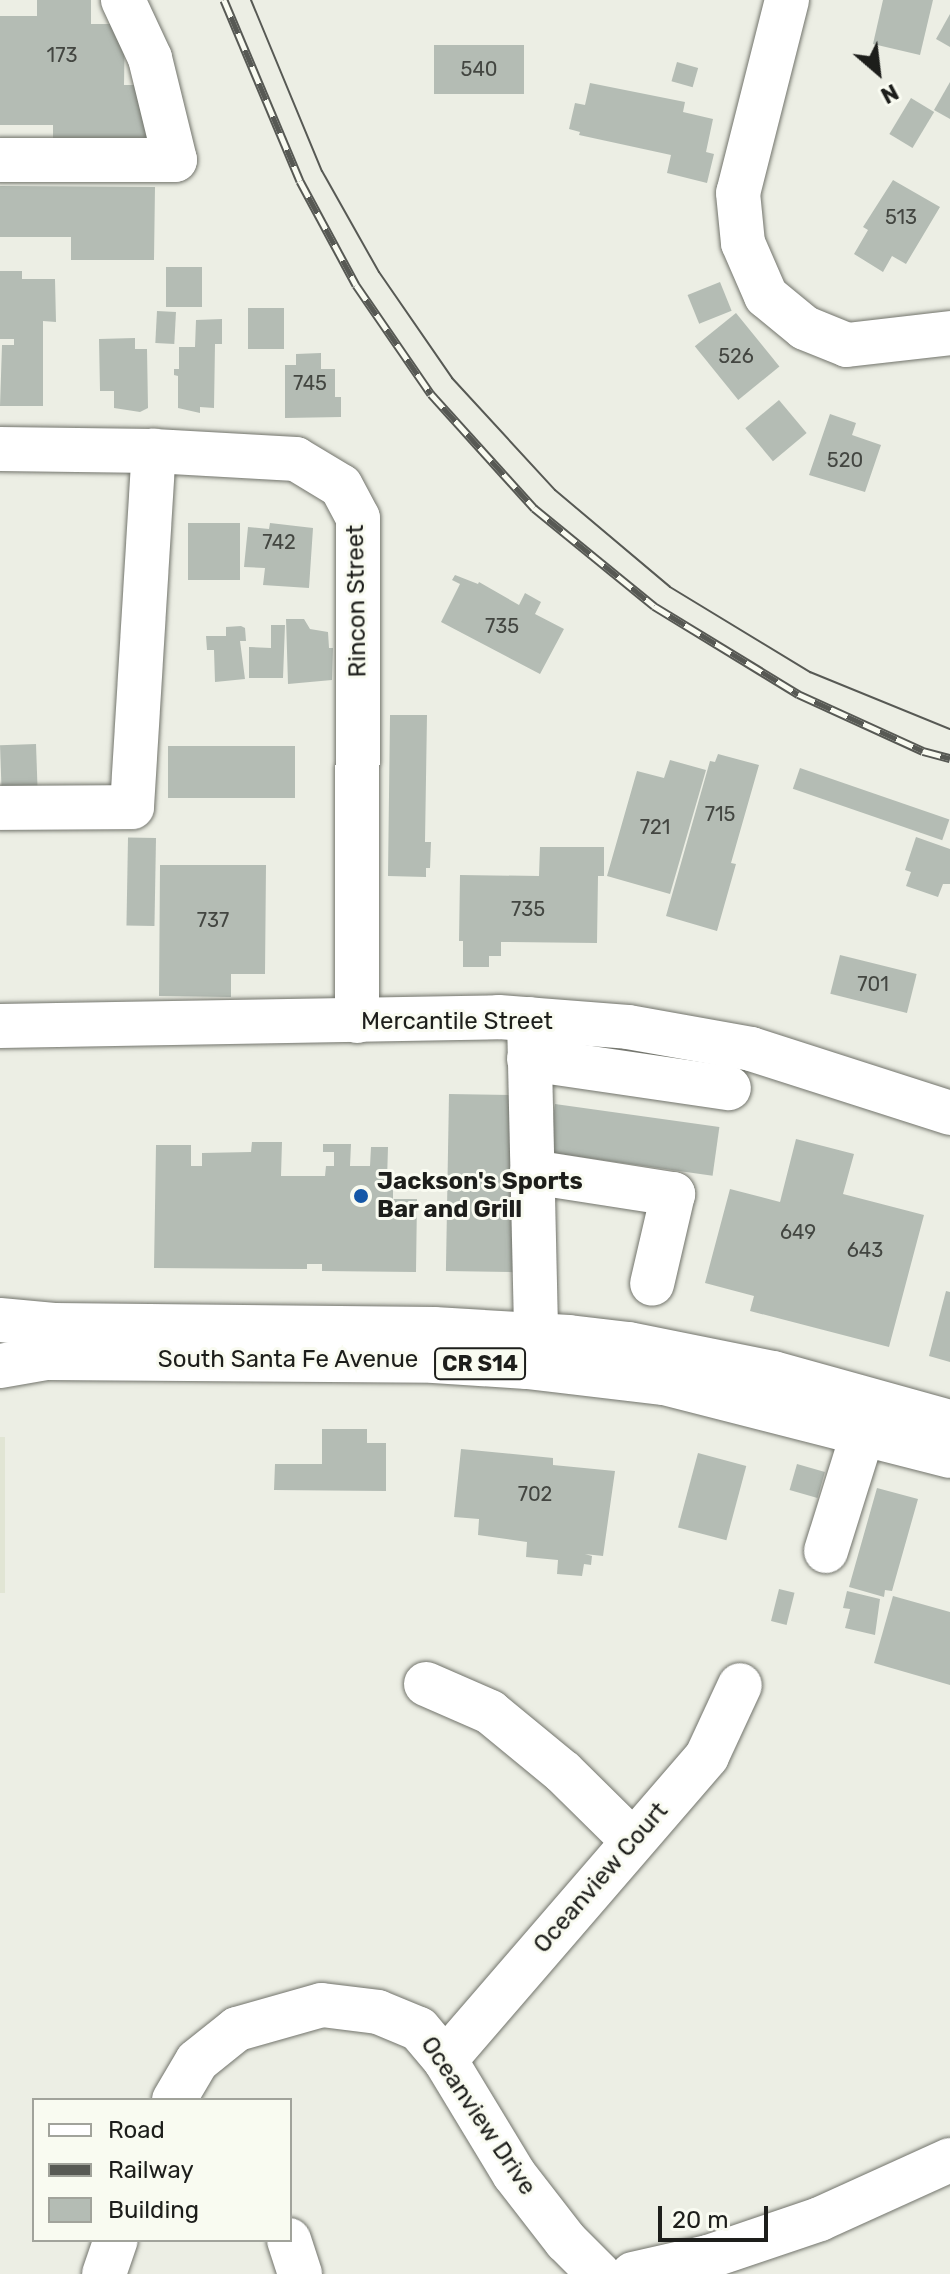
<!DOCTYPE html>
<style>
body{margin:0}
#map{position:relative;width:950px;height:2274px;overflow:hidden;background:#eceee4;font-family:Rubik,sans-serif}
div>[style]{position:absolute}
.built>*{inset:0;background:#e1e5d4;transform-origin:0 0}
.building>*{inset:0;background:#b4bcb4;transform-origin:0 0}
.roads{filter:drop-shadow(0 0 2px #72746c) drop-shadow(0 0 2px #72746c)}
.minor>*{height:44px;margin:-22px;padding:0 22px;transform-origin:22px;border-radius:22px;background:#fff}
.major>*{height:44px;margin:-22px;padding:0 22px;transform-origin:22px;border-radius:22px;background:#fff}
.tram>*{height:2px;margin:-1px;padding:0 1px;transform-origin:1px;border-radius:1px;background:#575954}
.rail>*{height:9px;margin-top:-4.5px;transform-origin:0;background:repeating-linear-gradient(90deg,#f9fbf1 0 18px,#575954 0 36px);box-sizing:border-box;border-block:2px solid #575954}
.dots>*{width:22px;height:22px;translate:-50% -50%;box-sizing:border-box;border:4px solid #f9fbf1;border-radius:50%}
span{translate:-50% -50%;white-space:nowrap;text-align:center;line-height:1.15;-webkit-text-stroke:6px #f9fbf1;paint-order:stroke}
.number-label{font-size:20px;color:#434641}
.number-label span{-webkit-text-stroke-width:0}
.shield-label span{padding:2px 6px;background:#f9fbf1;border:2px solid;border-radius:6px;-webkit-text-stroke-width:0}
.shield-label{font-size:22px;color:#1d1e1b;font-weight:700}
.street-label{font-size:24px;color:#1d1e1b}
.poi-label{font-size:24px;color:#1d1e1b;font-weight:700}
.left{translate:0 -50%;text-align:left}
.legend{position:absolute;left:32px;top:2098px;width:260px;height:144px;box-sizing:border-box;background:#f9fbf1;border:2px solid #a1a39b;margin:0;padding:10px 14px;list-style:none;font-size:24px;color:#1d1e1b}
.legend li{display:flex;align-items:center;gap:16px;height:40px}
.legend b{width:40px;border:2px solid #a1a39b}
.north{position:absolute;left:838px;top:32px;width:80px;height:80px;-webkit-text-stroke:6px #f9fbf1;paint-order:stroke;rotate:152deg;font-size:22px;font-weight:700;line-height:32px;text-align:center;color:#1d1e1b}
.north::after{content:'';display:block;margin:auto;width:28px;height:36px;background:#1d1e1b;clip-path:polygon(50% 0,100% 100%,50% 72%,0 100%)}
.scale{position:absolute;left:658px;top:2206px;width:110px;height:36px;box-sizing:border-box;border:4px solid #1d1e1b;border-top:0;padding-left:10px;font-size:24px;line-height:28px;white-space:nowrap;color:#1d1e1b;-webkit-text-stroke:6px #f9fbf1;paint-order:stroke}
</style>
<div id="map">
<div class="built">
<i style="left:0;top:1437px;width:5px;height:156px"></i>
</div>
<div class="building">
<i style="clip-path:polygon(37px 0,91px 0,91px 24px,125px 24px,124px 85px,150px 85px,150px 156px,53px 156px,53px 125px,0 125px,0 16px,37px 16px)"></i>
<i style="clip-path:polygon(883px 0,933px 0,920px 55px,873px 44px)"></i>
<i style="clip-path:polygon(950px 14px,950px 47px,936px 39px)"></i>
<i style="left:434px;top:45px;width:90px;height:49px"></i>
<i style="left:677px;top:62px;width:22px;height:20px;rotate:16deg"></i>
<i style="clip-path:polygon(950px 82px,950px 119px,934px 110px)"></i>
<i style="clip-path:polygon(590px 83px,685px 102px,683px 112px,713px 119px,706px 152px,714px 154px,707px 183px,667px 173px,671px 155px,579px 135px,580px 132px,569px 129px,575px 103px,585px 105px)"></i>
<i style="left:911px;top:98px;width:27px;height:42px;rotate:31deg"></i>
<i style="clip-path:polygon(893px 180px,940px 207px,906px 264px,892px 256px,883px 272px,854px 254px,868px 230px,863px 227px)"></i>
<i style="clip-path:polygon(0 186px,155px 187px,154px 260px,71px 260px,71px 237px,0 237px)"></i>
<i style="left:202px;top:267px;width:40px;height:36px;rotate:90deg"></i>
<i style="clip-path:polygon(0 271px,22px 271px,22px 279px,55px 279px,56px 322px,43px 321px,43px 406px,0 406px,2px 345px,14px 345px,14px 339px,0 339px)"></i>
<i style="left:720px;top:282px;width:31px;height:35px;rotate:68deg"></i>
<i style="left:248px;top:308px;width:36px;height:41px"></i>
<i style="left:157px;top:311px;width:19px;height:32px;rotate:3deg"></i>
<i style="left:736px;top:313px;width:69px;height:53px;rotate:51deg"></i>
<i style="clip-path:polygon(222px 319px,222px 344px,215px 344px,214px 408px,200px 407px,200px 413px,178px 408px,178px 376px,174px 375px,174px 369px,179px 369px,179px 347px,195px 347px,196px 320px)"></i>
<i style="clip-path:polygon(135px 338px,135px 349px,147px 349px,148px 408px,140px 412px,114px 408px,114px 391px,100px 391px,99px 339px)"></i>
<i style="clip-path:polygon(321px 353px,321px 369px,335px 369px,335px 397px,341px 397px,341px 417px,285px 418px,285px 365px,296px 365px,296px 354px)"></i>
<i style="left:779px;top:400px;width:43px;height:44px;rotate:50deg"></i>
<i style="clip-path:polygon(830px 414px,856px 423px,852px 435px,881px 445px,865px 492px,809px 475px)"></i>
<i style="left:188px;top:523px;width:52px;height:57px"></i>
<i style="clip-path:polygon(270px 523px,313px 528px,309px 588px,263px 585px,265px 568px,244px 567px,248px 527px,269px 529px)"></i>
<i style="clip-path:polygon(455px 575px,478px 584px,479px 582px,519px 605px,525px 593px,541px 602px,535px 614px,564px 629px,540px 674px,441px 622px,460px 584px,452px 580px)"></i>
<i style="clip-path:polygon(286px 619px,304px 619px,310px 629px,328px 632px,329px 648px,333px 648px,332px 680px,288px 684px)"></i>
<i style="clip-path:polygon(271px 625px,285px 625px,283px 678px,249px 678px,249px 647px,271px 648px)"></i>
<i style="clip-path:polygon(241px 626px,245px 628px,246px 641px,240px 641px,245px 679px,215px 682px,214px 650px,207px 650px,206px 636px,226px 636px,226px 627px)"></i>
<i style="clip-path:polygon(390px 715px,427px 715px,425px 842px,431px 842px,430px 868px,426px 868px,426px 877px,388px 876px)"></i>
<i style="left:36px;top:744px;width:61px;height:36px;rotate:88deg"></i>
<i style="left:168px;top:746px;width:127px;height:52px"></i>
<i style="clip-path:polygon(718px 754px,759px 765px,731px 863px,736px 864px,717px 931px,666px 916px,710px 761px,715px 762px)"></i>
<i style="clip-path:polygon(670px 760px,706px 770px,670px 894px,607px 876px,637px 771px,664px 778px)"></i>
<i style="left:800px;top:768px;width:158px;height:22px;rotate:19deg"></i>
<i style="clip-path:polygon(916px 837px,950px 849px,950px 884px,943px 884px,938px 897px,906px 886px,911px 872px,905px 870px)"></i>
<i style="left:156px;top:838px;width:88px;height:28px;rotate:91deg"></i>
<i style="clip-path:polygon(540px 847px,604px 847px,604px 876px,598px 876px,597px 943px,501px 942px,501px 956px,489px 956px,489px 967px,463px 967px,463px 941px,459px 941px,460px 875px,539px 876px)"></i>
<i style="clip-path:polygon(160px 865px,266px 865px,265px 974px,231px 974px,231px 997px,159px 996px)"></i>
<i style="left:840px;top:955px;width:79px;height:40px;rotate:14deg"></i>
<i style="left:449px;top:1094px;width:68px;height:177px;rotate:1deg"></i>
<i style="left:555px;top:1104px;width:166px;height:49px;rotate:8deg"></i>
<i style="clip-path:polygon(796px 1139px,854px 1154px,843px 1194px,924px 1215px,889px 1347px,750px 1311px,754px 1296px,705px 1283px,730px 1189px,780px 1202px)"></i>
<i style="clip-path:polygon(252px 1142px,282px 1142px,281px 1176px,325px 1176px,326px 1166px,334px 1166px,334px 1152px,323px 1152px,323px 1144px,351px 1144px,350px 1166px,370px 1166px,371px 1147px,388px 1147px,387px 1181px,393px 1181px,393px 1199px,417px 1199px,416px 1272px,322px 1271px,322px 1264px,307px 1264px,307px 1269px,154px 1268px,156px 1145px,191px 1145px,191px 1166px,202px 1166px,202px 1153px,251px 1152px)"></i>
<i style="clip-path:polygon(946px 1291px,950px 1292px,950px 1362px,929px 1356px)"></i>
<i style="clip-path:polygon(322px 1429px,367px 1429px,367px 1443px,386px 1443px,386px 1491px,274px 1490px,275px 1464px,322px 1464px)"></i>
<i style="clip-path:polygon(461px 1449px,553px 1458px,553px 1465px,615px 1471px,603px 1556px,585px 1554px,592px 1556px,591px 1565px,584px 1564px,582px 1576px,557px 1574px,558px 1560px,526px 1557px,527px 1542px,478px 1535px,479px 1519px,454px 1517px)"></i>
<i style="left:698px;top:1453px;width:50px;height:77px;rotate:15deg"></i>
<i style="left:797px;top:1464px;width:29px;height:27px;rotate:16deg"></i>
<i style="clip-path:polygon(877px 1488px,918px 1499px,892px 1591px,885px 1590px,884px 1597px,849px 1587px)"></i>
<i style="left:779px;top:1589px;width:16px;height:33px;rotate:14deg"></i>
<i style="clip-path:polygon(847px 1591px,880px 1599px,875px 1635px,845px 1628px,850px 1609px,843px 1608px)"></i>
<i style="clip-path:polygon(893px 1596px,950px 1612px,950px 1685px,874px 1663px)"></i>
</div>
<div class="roads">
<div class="minor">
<i style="left:787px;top:0;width:199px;rotate:104.2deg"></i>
<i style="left:738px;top:193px;width:50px;rotate:84.3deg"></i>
<i style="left:743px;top:243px;width:58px;rotate:66.5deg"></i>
<i style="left:766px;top:296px;width:50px;rotate:39.4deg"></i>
<i style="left:805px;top:328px;width:45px;rotate:22deg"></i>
<i style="left:847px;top:345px;width:104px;rotate:-6.6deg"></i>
<i style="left:0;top:160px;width:175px"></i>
<i style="left:175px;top:160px;width:105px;rotate:-103.8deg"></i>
<i style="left:150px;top:58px;width:64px;rotate:-115deg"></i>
<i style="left:0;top:449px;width:154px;rotate:0.7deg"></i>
<i style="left:154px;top:451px;width:142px;rotate:3.2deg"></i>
<i style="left:296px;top:459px;width:52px;rotate:31deg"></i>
<i style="left:341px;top:486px;width:36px;rotate:62deg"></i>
<i style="left:358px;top:518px;width:503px;rotate:90.11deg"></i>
<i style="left:0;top:808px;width:132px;rotate:-0.4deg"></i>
<i style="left:132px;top:807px;width:357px;rotate:-86.5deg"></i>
<i style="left:529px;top:1019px;width:316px;rotate:88.7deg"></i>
<i style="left:0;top:1026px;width:499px;rotate:-1deg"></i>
<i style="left:499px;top:1017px;width:129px;rotate:4.4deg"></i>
<i style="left:628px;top:1027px;width:125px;rotate:10.1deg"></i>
<i style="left:751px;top:1049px;width:209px;rotate:17.8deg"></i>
<i style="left:529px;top:1059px;width:202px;rotate:8.3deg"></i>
<i style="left:532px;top:1172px;width:143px;rotate:8.9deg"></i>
<i style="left:673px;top:1194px;width:92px;rotate:103.1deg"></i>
<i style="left:826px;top:1551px;width:124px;rotate:-72.6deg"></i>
<i style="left:426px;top:1684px;width:70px;rotate:23.6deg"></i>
<i style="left:490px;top:1712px;width:94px;rotate:39.4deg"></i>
<i style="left:563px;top:1772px;width:98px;rotate:44.6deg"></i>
<i style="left:445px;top:2060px;width:401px;rotate:-49.2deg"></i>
<i style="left:707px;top:1756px;width:78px;rotate:-65.1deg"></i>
<i style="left:174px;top:2100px;width:45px;rotate:-59.5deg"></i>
<i style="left:197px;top:2061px;width:51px;rotate:-38.7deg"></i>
<i style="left:237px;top:2029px;width:88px;rotate:-15.8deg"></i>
<i style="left:322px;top:2005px;width:56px;rotate:7.1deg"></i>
<i style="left:378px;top:2012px;width:44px;rotate:22.5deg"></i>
<i style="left:419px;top:2029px;width:40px;rotate:50deg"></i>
<i style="left:445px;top:2060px;width:133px;rotate:58.8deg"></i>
<i style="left:514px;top:2174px;width:85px;rotate:52.2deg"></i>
<i style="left:566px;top:2241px;width:47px;rotate:45deg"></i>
<i style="left:289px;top:2240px;width:36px;rotate:72deg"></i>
<i style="left:104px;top:2274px;width:36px;rotate:-71deg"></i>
<i style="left:633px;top:2274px;width:77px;rotate:-12.8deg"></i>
<i style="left:708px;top:2257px;width:118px;rotate:-18.7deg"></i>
<i style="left:820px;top:2219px;width:143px;rotate:-24.4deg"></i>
</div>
<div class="major">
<i style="left:0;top:1320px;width:54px;rotate:5.3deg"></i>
<i style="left:54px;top:1325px;width:380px;rotate:0.6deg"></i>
<i style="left:434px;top:1329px;width:135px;rotate:3.4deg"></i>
<i style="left:569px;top:1337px;width:60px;rotate:6.7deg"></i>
<i style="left:629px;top:1344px;width:147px;rotate:11.4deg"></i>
<i style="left:773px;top:1373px;width:184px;rotate:15.5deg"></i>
<i style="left:0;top:1366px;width:48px;rotate:-9.7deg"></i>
<i style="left:47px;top:1358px;width:387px;rotate:0.4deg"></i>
<i style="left:434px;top:1361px;width:93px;rotate:3.7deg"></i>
<i style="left:527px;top:1367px;width:138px;rotate:6.7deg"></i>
<i style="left:664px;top:1383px;width:295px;rotate:14.3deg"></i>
</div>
</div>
<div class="tram">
<i style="left:251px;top:0;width:185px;rotate:67.5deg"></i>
<i style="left:322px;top:171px;width:116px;rotate:60.6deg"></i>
<i style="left:379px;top:272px;width:129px;rotate:55.4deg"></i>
<i style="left:452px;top:378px;width:152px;rotate:47.4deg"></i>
<i style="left:555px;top:490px;width:150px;rotate:40.1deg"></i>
<i style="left:670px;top:587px;width:164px;rotate:31.3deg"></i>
<i style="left:810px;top:672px;width:151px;rotate:22.2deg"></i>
</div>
<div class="rail">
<i style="left:224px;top:0;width:196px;rotate:67.2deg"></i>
<i style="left:300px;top:181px;width:118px;rotate:61.7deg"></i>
<i style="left:356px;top:285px;width:132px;rotate:55.5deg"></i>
<i style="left:431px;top:394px;width:154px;rotate:47.9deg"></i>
<i style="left:534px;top:508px;width:155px;rotate:39.2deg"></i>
<i style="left:654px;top:606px;width:169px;rotate:31.4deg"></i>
<i style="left:798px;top:694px;width:137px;rotate:24.5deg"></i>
<i style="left:923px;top:751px;width:28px;rotate:15deg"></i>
</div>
<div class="dots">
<i style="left:361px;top:1196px;background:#1457a7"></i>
</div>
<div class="number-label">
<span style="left:62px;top:55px">173</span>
<span style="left:479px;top:69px">540</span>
<span style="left:901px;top:217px">513</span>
<span style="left:736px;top:356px">526</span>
<span style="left:310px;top:383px">745</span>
<span style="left:845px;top:460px">520</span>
<span style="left:279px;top:542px">742</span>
<span style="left:502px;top:626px">735</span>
<span style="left:720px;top:814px">715</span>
<span style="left:655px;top:827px">721</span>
<span style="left:528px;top:909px">735</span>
<span style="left:213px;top:920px">737</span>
<span style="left:873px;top:984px">701</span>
<span style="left:798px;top:1232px">649</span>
<span style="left:865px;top:1250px">643</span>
<span style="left:535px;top:1494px">702</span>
</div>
<div class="shield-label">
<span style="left:480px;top:1364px">CR S14</span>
</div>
<div class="street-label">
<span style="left:357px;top:601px;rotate:-91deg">Rincon Street</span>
<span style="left:457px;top:1022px">Mercantile Street</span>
<span style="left:288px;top:1360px">South Santa Fe Avenue</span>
<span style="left:601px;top:1878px;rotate:-49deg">Oceanview Court</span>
<span style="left:478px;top:2116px;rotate:56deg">Oceanview Drive</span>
</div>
<div class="poi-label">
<span class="left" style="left:377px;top:1196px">Jackson's Sports<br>Bar and Grill</span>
</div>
<ul class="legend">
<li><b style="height:10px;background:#fff"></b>Road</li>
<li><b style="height:10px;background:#575954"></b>Railway</li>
<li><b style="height:22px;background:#b4bcb4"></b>Building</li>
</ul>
<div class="north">N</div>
<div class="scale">20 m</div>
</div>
